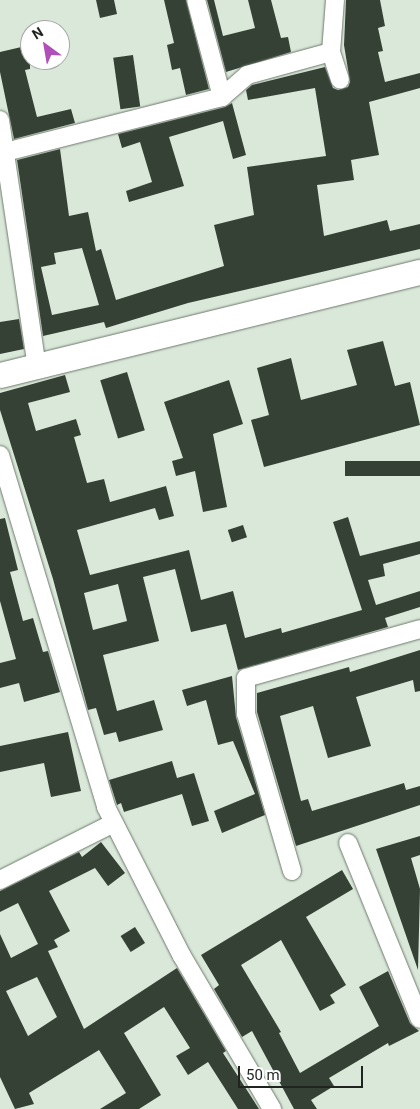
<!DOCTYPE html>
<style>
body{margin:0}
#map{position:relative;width:420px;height:1109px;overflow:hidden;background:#dae8da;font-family:Roboto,sans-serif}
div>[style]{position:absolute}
.building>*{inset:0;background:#354135;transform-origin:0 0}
.roads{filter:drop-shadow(0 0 1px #6c796c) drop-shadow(0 0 1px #6c796c)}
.street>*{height:18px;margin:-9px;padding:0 9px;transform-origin:9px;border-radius:9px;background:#fff}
.secondary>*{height:25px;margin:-12.5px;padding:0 12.5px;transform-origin:12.5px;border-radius:12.5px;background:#fff}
span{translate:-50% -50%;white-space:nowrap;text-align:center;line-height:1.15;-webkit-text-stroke:5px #fff;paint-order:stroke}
.north{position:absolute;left:20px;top:20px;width:50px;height:50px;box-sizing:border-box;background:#fff;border:1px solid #a5a7a5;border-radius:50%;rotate:328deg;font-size:14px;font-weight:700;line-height:20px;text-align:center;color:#1f241e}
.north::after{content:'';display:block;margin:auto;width:18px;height:22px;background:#b04fb7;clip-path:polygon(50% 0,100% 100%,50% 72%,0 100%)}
.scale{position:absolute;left:238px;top:1066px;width:125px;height:22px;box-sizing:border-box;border:2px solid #1f241e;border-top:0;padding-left:6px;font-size:15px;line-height:18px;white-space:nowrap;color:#1f241e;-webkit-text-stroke:4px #fff;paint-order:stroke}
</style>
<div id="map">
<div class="building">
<i style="clip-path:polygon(96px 0,114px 0,117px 14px,100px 18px)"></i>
<i style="clip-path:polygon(164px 0,186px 0,209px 89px,186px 95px,180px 68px,172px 70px,167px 45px,174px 43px)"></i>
<i style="clip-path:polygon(207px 0,214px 0,223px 36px,255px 28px,248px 0,271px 0,281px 38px,288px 37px,291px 52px,226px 72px)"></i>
<i style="clip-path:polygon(evenodd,346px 0,380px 0,385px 26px,378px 28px,383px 51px,378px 52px,385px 82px,420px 73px,420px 88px,369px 102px,379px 155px,351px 160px,354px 180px,317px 185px,324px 236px,387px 220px,390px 231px,420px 224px,420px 249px,188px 303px,106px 328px,104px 322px,43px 336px,17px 160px,60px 149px,69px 216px,88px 212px,96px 251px,101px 249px,116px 300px,224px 266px,214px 225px,254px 215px,247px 167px,326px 156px,315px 88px,248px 100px,246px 90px,252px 85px,325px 67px,333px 88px,338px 90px,348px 87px,350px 82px,344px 45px,346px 0,82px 248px,99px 305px,52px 315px,41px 267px,56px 264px,54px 253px,82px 248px)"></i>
<i style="clip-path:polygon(30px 45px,30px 69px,25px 70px,37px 117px,71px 109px,75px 123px,14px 139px,0 72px,0 52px)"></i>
<i style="left:133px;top:55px;width:52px;height:20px;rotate:82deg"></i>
<i style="clip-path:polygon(232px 103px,246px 155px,233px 159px,223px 121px,169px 137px,184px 186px,129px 202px,126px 191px,152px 182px,140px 142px,122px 148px,118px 134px,225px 107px)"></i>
<i style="clip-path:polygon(19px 319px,24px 349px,0 354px,0 322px)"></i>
<i style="clip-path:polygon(383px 341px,395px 386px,410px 382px,420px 425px,264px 467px,251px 420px,269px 415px,257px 368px,291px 358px,301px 400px,357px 385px,347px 350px)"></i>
<i style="left:127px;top:372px;width:61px;height:28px;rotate:73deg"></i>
<i style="clip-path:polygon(evenodd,65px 375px,70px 392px,28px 403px,36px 431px,76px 419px,81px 435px,74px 437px,87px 483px,104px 479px,110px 502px,166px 486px,174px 516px,159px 520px,155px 508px,77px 530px,90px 575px,189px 550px,201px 600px,233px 591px,245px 638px,281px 628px,282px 633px,362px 610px,333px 522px,348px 517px,360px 556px,420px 541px,420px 554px,383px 564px,385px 576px,368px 580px,376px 605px,420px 591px,420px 607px,385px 618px,388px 627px,238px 670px,226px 624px,191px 632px,175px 569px,143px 577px,159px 641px,103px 655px,117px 711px,154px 700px,163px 730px,119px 742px,116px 732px,104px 735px,96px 708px,88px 710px,53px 579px,0 410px,0 393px,65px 375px,118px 584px,127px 621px,93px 630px,84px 593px,118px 584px)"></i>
<i style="clip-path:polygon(229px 380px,243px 424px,213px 434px,227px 507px,203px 512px,195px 471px,176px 476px,172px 461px,183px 458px,164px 402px)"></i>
<i style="left:420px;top:461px;width:15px;height:75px;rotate:90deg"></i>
<i style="clip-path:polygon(5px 518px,18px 570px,10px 572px,23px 621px,33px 618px,43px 652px,48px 651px,60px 692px,24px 702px,19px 683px,0 688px,0 663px,16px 659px,0 601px,0 519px)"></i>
<i style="left:243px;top:525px;width:13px;height:16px;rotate:72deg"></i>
<i style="clip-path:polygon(420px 650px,420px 691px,415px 692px,413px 680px,356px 697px,371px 746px,328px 758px,313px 706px,280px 716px,301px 801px,308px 799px,312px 811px,404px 783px,406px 790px,420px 786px,420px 805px,296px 846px,257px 712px,257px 693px,349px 667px,350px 672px)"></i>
<i style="clip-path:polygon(232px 676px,236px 717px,265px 815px,222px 833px,214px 811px,255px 794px,233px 741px,218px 745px,206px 700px,187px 706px,182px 690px)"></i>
<i style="clip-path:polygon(68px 732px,81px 791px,51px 797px,44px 763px,0 772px,0 746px)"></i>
<i style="clip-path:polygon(172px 761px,177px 778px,194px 773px,209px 821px,192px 826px,182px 794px,124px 812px,121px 803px,117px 805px,109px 780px)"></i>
<i style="clip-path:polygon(420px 836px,420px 855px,411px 858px,420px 889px,418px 970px,376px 849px)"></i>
<i style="clip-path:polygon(evenodd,101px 842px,125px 873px,108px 886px,95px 868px,49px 891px,70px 931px,54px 940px,58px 947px,48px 951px,84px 1029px,177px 968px,226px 1051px,223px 1053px,259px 1109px,238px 1109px,208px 1062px,188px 1075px,176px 1056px,190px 1048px,164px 1007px,124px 1033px,161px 1095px,139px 1109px,100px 1109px,126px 1093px,99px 1050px,29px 1093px,34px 1104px,15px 1109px,0 1077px,0 934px,11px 958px,38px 944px,18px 903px,0 912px,0 891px,79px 852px,82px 857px,101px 842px,37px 977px,57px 1017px,28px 1036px,6px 991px,37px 977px)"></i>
<i style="clip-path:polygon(342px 870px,353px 889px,306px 917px,346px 985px,330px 995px,335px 1003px,320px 1011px,281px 940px,241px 965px,281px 1032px,279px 1033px,300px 1073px,379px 1026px,359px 987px,388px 971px,410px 1023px,419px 1031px,389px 1046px,388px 1043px,329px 1078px,334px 1086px,311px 1100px,317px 1109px,294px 1109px,252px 1031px,242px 1037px,214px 989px,219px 985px,201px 955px)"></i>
<i style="left:135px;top:927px;width:19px;height:17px;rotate:58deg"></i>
</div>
<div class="roads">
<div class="street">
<i style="left:331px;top:52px;width:29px;rotate:72deg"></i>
<i style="left:222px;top:97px;width:33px;rotate:-41deg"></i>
<i style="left:247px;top:75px;width:87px;rotate:-15.3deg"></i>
<i style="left:331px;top:52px;width:52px;rotate:-85.6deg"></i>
<i style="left:0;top:120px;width:250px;rotate:81.5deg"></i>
<i style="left:5px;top:152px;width:224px;rotate:-14.2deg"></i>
<i style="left:222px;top:97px;width:100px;rotate:-105deg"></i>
<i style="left:0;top:455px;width:368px;rotate:73.2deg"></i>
<i style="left:106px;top:807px;width:167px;rotate:63deg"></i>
<i style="left:182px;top:956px;width:178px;rotate:59.5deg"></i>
<i style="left:348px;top:843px;width:190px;rotate:67.8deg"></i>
<i style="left:292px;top:871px;width:164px;rotate:-106.3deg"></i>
<i style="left:246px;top:714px;width:36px;rotate:-90deg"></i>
<i style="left:246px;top:678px;width:181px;rotate:-15.7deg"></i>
<i style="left:0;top:880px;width:127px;rotate:-26.6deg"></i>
</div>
<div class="secondary">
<i style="left:0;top:375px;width:432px;rotate:-13.8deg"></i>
</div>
</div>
<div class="north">N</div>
<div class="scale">50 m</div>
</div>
